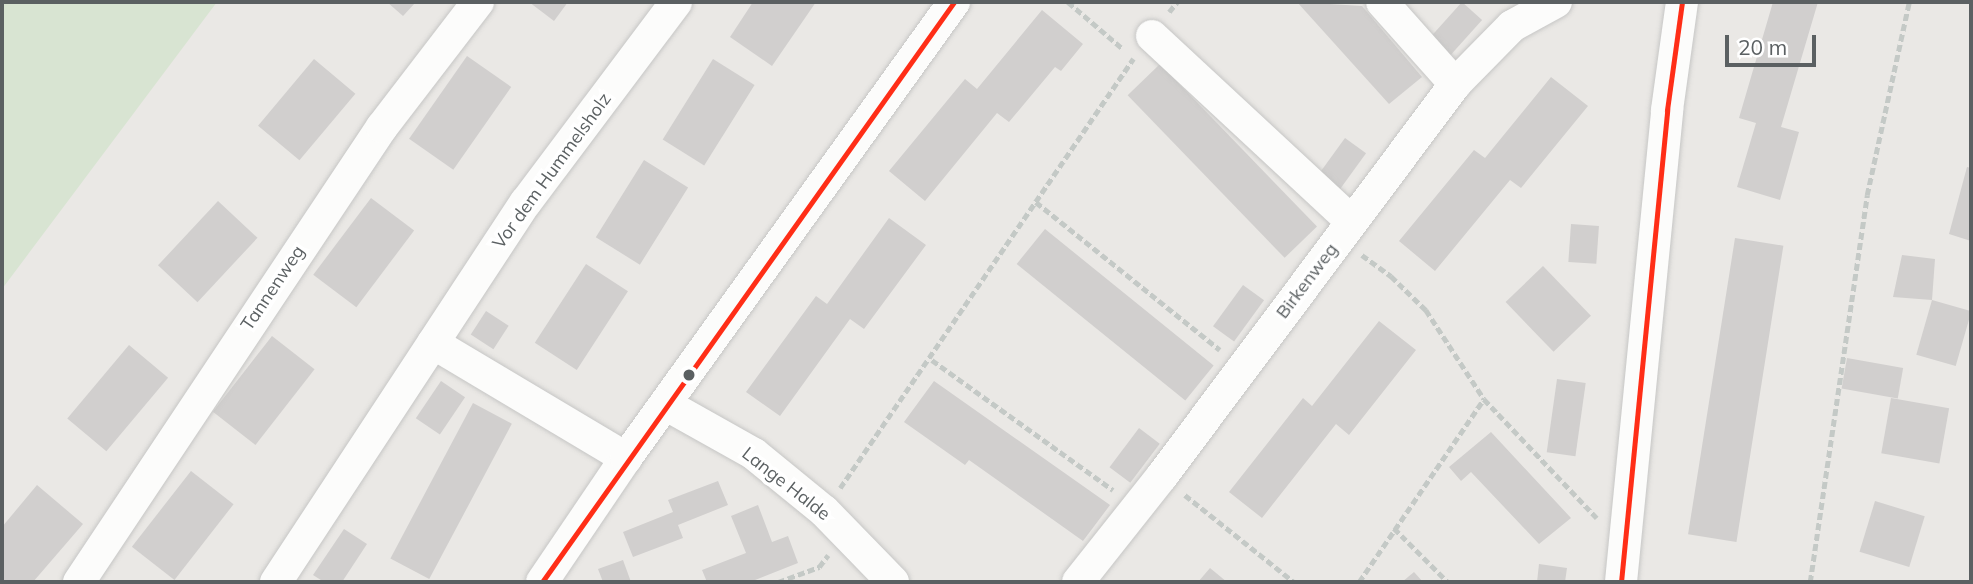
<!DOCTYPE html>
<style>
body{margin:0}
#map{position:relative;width:1973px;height:584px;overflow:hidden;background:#eae8e5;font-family:Mulish,sans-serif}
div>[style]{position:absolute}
.green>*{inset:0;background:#d8e4d2}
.building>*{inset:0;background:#d1cfce;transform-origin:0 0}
.path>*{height:4.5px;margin-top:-2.25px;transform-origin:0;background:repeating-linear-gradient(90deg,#c4c9c6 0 7px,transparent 0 10.5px)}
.roads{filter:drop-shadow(0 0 2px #c6c6c5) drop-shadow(0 0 2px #c6c6c5)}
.minor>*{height:32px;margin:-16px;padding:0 16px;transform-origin:16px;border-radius:16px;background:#fcfcfb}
.bus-1>*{height:5px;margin:-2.5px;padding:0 2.5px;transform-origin:2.5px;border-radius:2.5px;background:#ff2e17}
.dots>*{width:19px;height:19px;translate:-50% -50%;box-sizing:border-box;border:4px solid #fff;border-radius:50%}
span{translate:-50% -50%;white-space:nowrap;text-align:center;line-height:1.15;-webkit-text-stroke:7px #fff;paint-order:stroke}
.street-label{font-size:18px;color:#5b6062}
.frame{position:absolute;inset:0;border:4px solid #5b6062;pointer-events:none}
.scale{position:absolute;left:1725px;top:35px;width:91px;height:32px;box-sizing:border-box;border:4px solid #5b6062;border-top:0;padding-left:9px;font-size:21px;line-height:24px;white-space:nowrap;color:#5b6062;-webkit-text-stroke:5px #fff;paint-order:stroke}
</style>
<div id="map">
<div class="green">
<i style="clip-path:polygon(2px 2px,217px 2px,2px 289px)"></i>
</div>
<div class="building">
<i style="clip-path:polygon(387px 2px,416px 2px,403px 16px)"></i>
<i style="clip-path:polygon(529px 2px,568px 2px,554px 21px)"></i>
<i style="clip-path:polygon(753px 2px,816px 2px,772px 66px,730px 37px)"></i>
<i style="clip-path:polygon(1297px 2px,1362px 6px,1422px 77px,1389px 104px)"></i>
<i style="left:1462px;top:2px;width:27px;height:49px;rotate:42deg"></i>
<i style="clip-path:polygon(1773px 2px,1818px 2px,1781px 127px,1799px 132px,1780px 200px,1737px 187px,1756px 123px,1739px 118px)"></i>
<i style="clip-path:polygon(1042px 10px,1083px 44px,1061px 71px,1055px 67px,1009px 122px,997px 113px,925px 201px,889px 171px,965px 79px,977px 89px)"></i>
<i style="left:467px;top:56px;width:54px;height:101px;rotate:35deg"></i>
<i style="left:314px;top:59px;width:54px;height:87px;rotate:40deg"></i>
<i style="left:713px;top:59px;width:49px;height:95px;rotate:32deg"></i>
<i style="left:1160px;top:64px;width:226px;height:45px;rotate:46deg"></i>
<i style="clip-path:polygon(1551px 77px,1588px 106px,1521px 188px,1510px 180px,1435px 271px,1399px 241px,1474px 150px,1485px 158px)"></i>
<i style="left:1345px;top:138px;width:26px;height:50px;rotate:36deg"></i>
<i style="left:644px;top:160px;width:52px;height:91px;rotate:32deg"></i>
<i style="clip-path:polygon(1967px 167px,1971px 168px,1971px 241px,1949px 234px)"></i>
<i style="left:371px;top:198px;width:54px;height:96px;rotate:37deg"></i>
<i style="left:218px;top:201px;width:54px;height:88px;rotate:43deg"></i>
<i style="clip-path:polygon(889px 218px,926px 245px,864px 329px,850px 319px,780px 416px,746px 392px,816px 296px,827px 304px)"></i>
<i style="left:1571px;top:224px;width:28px;height:38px;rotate:4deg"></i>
<i style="left:1045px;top:229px;width:217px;height:45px;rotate:39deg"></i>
<i style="left:1735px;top:238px;width:49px;height:300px;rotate:9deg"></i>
<i style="clip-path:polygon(1902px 255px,1935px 259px,1932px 300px,1893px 297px)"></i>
<i style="left:586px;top:264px;width:50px;height:94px;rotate:33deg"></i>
<i style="left:1543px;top:266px;width:69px;height:52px;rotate:46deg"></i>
<i style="left:1243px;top:285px;width:26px;height:51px;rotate:36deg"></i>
<i style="left:1932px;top:300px;width:41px;height:57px;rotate:16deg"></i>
<i style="left:486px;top:311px;width:27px;height:28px;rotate:33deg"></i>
<i style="clip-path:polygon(1379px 321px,1416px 350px,1349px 435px,1336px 424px,1262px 518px,1229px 492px,1303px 398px,1312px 406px)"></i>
<i style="left:272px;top:336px;width:54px;height:96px;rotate:38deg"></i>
<i style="left:129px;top:345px;width:51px;height:96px;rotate:40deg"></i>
<i style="left:1847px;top:358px;width:57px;height:31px;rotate:10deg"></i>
<i style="left:1557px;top:379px;width:29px;height:74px;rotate:8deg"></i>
<i style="left:441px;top:381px;width:29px;height:45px;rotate:34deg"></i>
<i style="clip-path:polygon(934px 381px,1110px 505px,1083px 541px,969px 460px,965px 465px,904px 422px)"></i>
<i style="left:1891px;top:398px;width:59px;height:56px;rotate:10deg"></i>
<i style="left:473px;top:403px;width:44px;height:176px;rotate:28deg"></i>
<i style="left:1139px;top:428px;width:26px;height:49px;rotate:37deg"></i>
<i style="clip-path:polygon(1491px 432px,1571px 518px,1539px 544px,1471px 472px,1461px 481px,1449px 467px)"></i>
<i style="left:191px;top:471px;width:54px;height:96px;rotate:38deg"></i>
<i style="clip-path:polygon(718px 481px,728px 505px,678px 525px,683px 538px,633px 557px,623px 532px,673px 512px,668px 500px)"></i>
<i style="clip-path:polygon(37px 485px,83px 524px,33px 582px,2px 582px,2px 527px)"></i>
<i style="left:1875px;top:501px;width:52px;height:53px;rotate:17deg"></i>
<i style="clip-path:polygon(758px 505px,772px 542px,788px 536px,798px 563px,750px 582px,707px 582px,702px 570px,746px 553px,731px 516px)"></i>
<i style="clip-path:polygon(344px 529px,367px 544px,342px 582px,324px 582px,313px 575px)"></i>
<i style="clip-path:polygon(623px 560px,631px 582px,603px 582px,598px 569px)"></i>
<i style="clip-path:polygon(1539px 564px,1567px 568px,1565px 582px,1537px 582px)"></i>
<i style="clip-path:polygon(1210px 568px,1227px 582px,1198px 582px)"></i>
<i style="clip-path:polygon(1414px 572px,1423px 582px,1402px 582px)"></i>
</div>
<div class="path">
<i style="left:1068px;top:2px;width:72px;rotate:40.5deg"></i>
<i style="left:1169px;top:12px;width:13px;rotate:-51deg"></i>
<i style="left:1036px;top:202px;width:236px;rotate:38.8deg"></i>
<i style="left:1362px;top:255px;width:36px;rotate:36deg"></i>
<i style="left:1391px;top:276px;width:49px;rotate:44.2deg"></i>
<i style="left:1426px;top:310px;width:106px;rotate:56.9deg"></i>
<i style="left:1484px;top:399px;width:164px;rotate:46.5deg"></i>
<i style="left:932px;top:360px;width:223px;rotate:35.7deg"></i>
<i style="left:840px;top:488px;width:520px;rotate:-55.67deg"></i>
<i style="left:1185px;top:495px;width:139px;rotate:38.6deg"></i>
<i style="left:1394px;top:528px;width:76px;rotate:45deg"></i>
<i style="left:778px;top:582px;width:44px;rotate:-20.1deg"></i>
<i style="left:819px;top:567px;width:15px;rotate:-53deg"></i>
<i style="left:1359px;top:582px;width:222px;rotate:-55.7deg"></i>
<i style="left:1810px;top:582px;width:391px;rotate:-81.6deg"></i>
<i style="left:1867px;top:195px;width:198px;rotate:-77.7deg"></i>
</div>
<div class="roads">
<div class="minor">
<i style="left:1382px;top:2px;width:110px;rotate:48.3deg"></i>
<i style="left:1152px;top:36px;width:272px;rotate:42.9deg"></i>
<i style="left:433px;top:343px;width:225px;rotate:30.8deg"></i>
<i style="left:665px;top:404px;width:102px;rotate:29.3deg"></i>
<i style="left:754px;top:454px;width:90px;rotate:39.2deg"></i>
<i style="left:824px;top:511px;width:99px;rotate:45.8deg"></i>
<i style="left:79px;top:582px;width:547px;rotate:-56.34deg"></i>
<i style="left:382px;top:127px;width:158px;rotate:-52.5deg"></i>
<i style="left:276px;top:582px;width:455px;rotate:-56.7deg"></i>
<i style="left:526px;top:202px;width:250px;rotate:-53.1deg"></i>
<i style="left:542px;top:582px;width:150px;rotate:-55.9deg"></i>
<i style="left:626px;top:458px;width:562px;rotate:-54.27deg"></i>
<i style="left:1078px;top:582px;width:135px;rotate:-51.6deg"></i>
<i style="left:1162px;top:476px;width:489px;rotate:-53.2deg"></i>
<i style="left:1455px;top:84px;width:81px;rotate:-45.5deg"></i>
<i style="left:1512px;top:26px;width:50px;rotate:-28.6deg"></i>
<i style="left:1621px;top:582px;width:474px;rotate:-84.4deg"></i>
<i style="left:1667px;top:110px;width:109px;rotate:-82.1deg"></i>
</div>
</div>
<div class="bus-1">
<i style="left:542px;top:582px;width:711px;rotate:-54.61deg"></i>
<i style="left:1621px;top:582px;width:474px;rotate:-84.4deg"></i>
<i style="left:1667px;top:110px;width:109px;rotate:-82.1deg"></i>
</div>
<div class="dots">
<i style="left:689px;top:375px;background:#5b6062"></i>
</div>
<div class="street-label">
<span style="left:552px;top:171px;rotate:-54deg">Vor dem Hummelsholz</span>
<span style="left:1307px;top:281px;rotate:-53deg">Birkenweg</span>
<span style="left:273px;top:288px;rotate:-56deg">Tannenweg</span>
<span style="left:786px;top:484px;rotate:38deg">Lange Halde</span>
</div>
<div class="frame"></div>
<div class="scale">20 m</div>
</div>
